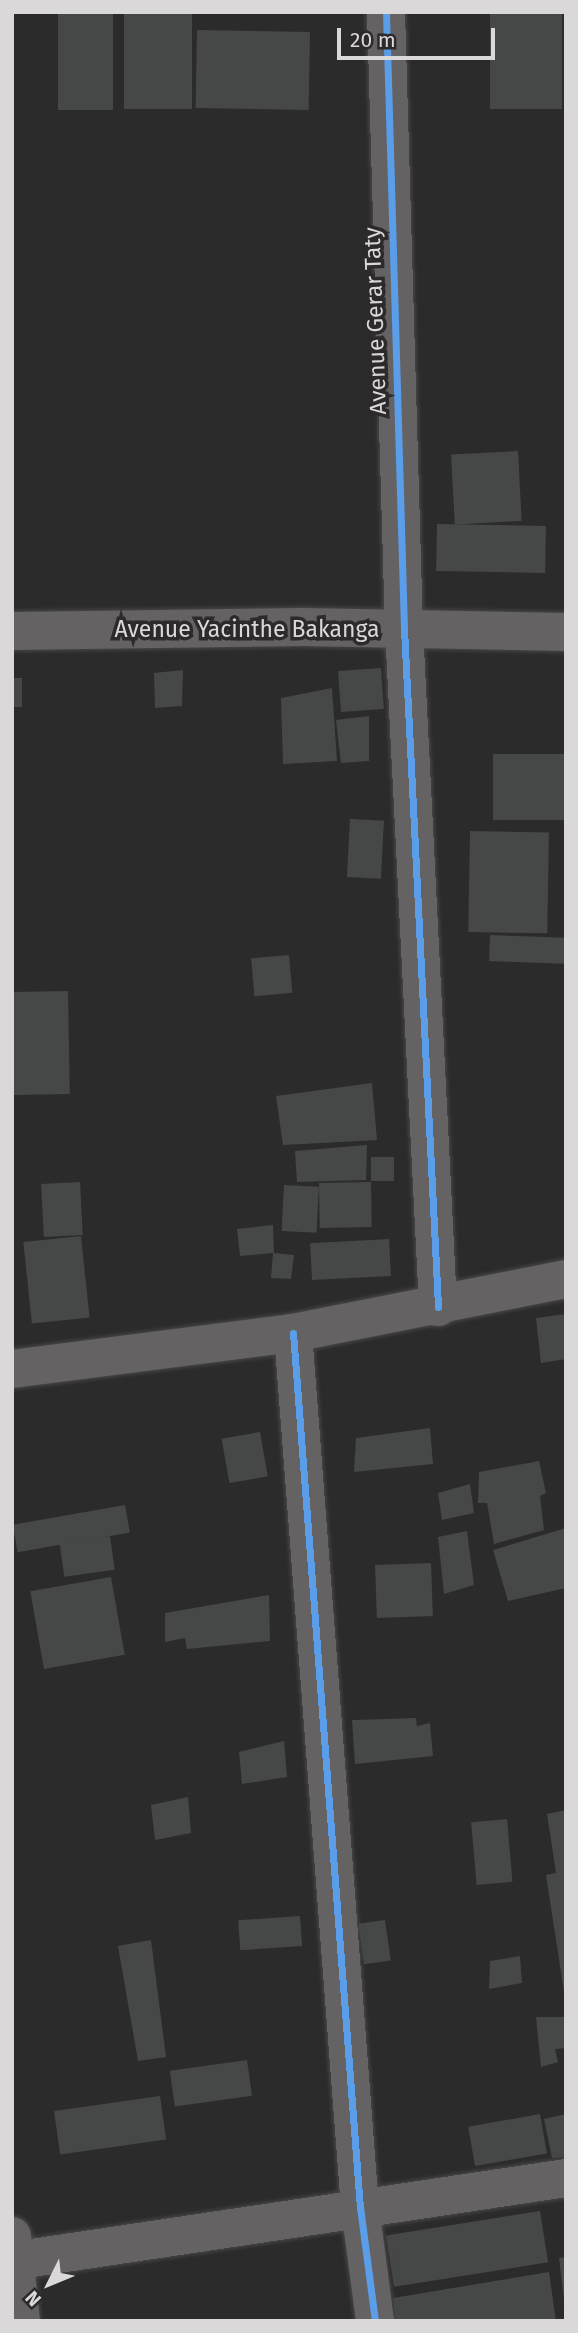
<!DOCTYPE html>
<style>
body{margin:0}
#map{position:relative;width:578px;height:2333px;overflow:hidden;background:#2c2b2b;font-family:"Fira Sans",sans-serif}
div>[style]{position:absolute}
.building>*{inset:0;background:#464747;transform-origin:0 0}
.roads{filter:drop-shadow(0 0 2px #484747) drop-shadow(0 0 2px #484747)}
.minor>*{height:38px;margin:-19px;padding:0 19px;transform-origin:19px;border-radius:19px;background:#646263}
.cycleway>*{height:7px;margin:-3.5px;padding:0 3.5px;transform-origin:3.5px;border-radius:3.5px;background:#5a9eea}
span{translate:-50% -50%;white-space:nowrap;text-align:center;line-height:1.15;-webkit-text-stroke:7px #2d2a2b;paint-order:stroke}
.street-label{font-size:23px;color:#dad8d9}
.frame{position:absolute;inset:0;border:14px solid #dad8d9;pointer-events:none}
.north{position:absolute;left:14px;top:2249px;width:70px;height:70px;-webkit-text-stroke:5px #2d2a2b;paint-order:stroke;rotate:227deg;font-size:19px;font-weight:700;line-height:28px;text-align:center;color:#dad8d9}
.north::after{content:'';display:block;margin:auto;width:24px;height:32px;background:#dad8d9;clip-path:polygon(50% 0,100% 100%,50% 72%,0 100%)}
.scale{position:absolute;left:337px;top:28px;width:158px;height:32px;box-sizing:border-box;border:4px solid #dad8d9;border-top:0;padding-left:9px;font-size:21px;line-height:24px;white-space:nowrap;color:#dad8d9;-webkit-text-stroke:5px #2d2a2b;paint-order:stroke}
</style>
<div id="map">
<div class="building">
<i style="left:58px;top:12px;width:55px;height:98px"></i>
<i style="left:124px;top:12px;width:68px;height:97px"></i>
<i style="left:490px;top:12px;width:72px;height:97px"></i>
<i style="left:197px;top:30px;width:113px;height:78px;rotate:1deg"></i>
<i style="left:518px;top:451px;width:70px;height:67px;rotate:87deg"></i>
<i style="left:437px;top:524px;width:109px;height:47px;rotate:1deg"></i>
<i style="left:381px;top:668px;width:41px;height:43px;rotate:86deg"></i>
<i style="clip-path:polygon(183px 670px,182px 706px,155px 708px,154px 673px)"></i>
<i style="left:12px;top:678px;width:10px;height:29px"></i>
<i style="clip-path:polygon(332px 688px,337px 761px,283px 764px,281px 698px)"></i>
<i style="clip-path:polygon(369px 716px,369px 761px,341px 763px,336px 720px)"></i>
<i style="left:566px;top:754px;width:66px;height:73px;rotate:90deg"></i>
<i style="left:350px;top:819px;width:34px;height:58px;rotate:3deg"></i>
<i style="left:470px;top:831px;width:79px;height:101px;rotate:1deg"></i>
<i style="left:490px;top:935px;width:76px;height:26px;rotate:2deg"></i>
<i style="left:289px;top:955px;width:38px;height:38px;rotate:85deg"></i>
<i style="left:68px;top:991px;width:103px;height:56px;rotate:89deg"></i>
<i style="clip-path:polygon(372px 1083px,377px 1140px,283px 1145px,276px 1096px)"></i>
<i style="clip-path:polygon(367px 1145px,366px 1180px,297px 1182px,295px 1151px)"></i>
<i style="left:371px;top:1157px;width:23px;height:24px"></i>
<i style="left:80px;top:1182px;width:53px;height:39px;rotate:87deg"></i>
<i style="left:371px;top:1182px;width:45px;height:52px;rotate:89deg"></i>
<i style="left:284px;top:1185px;width:35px;height:46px;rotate:3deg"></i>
<i style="clip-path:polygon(273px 1225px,274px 1253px,294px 1255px,291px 1279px,271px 1278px,273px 1253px,240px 1256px,237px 1229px)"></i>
<i style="left:81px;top:1236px;width:82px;height:58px;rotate:84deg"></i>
<i style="left:389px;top:1239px;width:37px;height:79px;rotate:87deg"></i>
<i style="clip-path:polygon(566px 1314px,566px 1359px,541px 1363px,536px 1318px)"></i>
<i style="clip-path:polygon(430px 1428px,433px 1464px,354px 1472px,356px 1438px)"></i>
<i style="left:260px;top:1432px;width:45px;height:39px;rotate:80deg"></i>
<i style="clip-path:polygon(539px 1461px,546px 1493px,540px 1496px,544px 1530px,494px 1544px,487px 1503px,478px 1503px,479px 1472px)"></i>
<i style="clip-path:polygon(470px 1484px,474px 1513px,442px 1520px,438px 1493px)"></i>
<i style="left:125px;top:1505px;width:28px;height:114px;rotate:80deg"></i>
<i style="clip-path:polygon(566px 1528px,566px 1588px,508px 1601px,493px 1550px)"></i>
<i style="clip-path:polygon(467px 1531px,474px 1585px,444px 1594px,438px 1537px)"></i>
<i style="left:110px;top:1536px;width:34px;height:51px;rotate:82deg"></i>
<i style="left:431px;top:1563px;width:53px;height:56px;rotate:88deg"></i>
<i style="left:111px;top:1577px;width:79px;height:82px;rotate:80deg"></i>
<i style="clip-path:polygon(269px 1595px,270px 1641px,187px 1649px,185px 1638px,165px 1642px,165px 1613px)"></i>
<i style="clip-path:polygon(416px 1718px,417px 1726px,430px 1723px,433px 1756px,355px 1764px,352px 1720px)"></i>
<i style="clip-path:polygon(284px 1741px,287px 1777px,242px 1784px,239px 1752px)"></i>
<i style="clip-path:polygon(188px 1797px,191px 1833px,155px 1840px,151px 1805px)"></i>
<i style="clip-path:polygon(566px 1810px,566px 1992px,564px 1992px,546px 1875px,556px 1873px,547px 1814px)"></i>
<i style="left:507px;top:1819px;width:63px;height:36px;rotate:85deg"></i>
<i style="left:300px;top:1916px;width:30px;height:62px;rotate:86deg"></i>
<i style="left:385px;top:1920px;width:41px;height:27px;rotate:82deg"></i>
<i style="clip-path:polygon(151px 1940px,166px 2057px,138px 2061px,118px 1946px)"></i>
<i style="clip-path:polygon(520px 1956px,522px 1983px,489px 1989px,490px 1961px)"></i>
<i style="clip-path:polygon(536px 2017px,566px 2017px,566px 2048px,555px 2049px,558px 2062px,541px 2067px)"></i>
<i style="left:247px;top:2060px;width:36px;height:78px;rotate:82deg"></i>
<i style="left:160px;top:2096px;width:44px;height:107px;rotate:82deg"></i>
<i style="left:540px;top:2114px;width:40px;height:73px;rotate:80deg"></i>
<i style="clip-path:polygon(566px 2114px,566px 2157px,552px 2158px,544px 2119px)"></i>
<i style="left:540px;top:2211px;width:52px;height:156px;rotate:81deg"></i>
<i style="clip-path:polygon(566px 2257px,566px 2299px,564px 2299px,559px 2258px)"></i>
<i style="clip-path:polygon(549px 2272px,556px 2321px,395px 2321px,393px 2298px)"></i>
</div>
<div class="roads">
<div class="minor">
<i style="left:386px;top:12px;width:616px;rotate:88.33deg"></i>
<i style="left:404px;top:628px;width:680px;rotate:87.13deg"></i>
<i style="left:12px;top:631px;width:291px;rotate:-0.8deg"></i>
<i style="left:303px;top:627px;width:263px;rotate:1.1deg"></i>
<i style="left:293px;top:1333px;width:877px;rotate:85.62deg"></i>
<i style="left:360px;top:2207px;width:115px;rotate:82.5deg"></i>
<i style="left:12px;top:1369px;width:283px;rotate:-7.3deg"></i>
<i style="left:293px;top:1333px;width:278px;rotate:-11.2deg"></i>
<i style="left:12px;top:2236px;width:85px;rotate:84deg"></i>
<i style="left:12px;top:2261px;width:560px;rotate:-8.52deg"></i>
</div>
</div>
<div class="cycleway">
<i style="left:386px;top:12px;width:616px;rotate:88.33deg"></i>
<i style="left:404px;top:628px;width:680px;rotate:87.13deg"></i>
<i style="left:293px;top:1333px;width:877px;rotate:85.62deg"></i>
<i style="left:360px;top:2207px;width:115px;rotate:82.5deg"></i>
</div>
<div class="street-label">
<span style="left:375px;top:321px;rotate:-92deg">Avenue Gerar Taty</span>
<span style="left:247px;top:629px">Avenue Yacinthe Bakanga</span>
</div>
<div class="frame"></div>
<div class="north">N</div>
<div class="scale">20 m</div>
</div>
